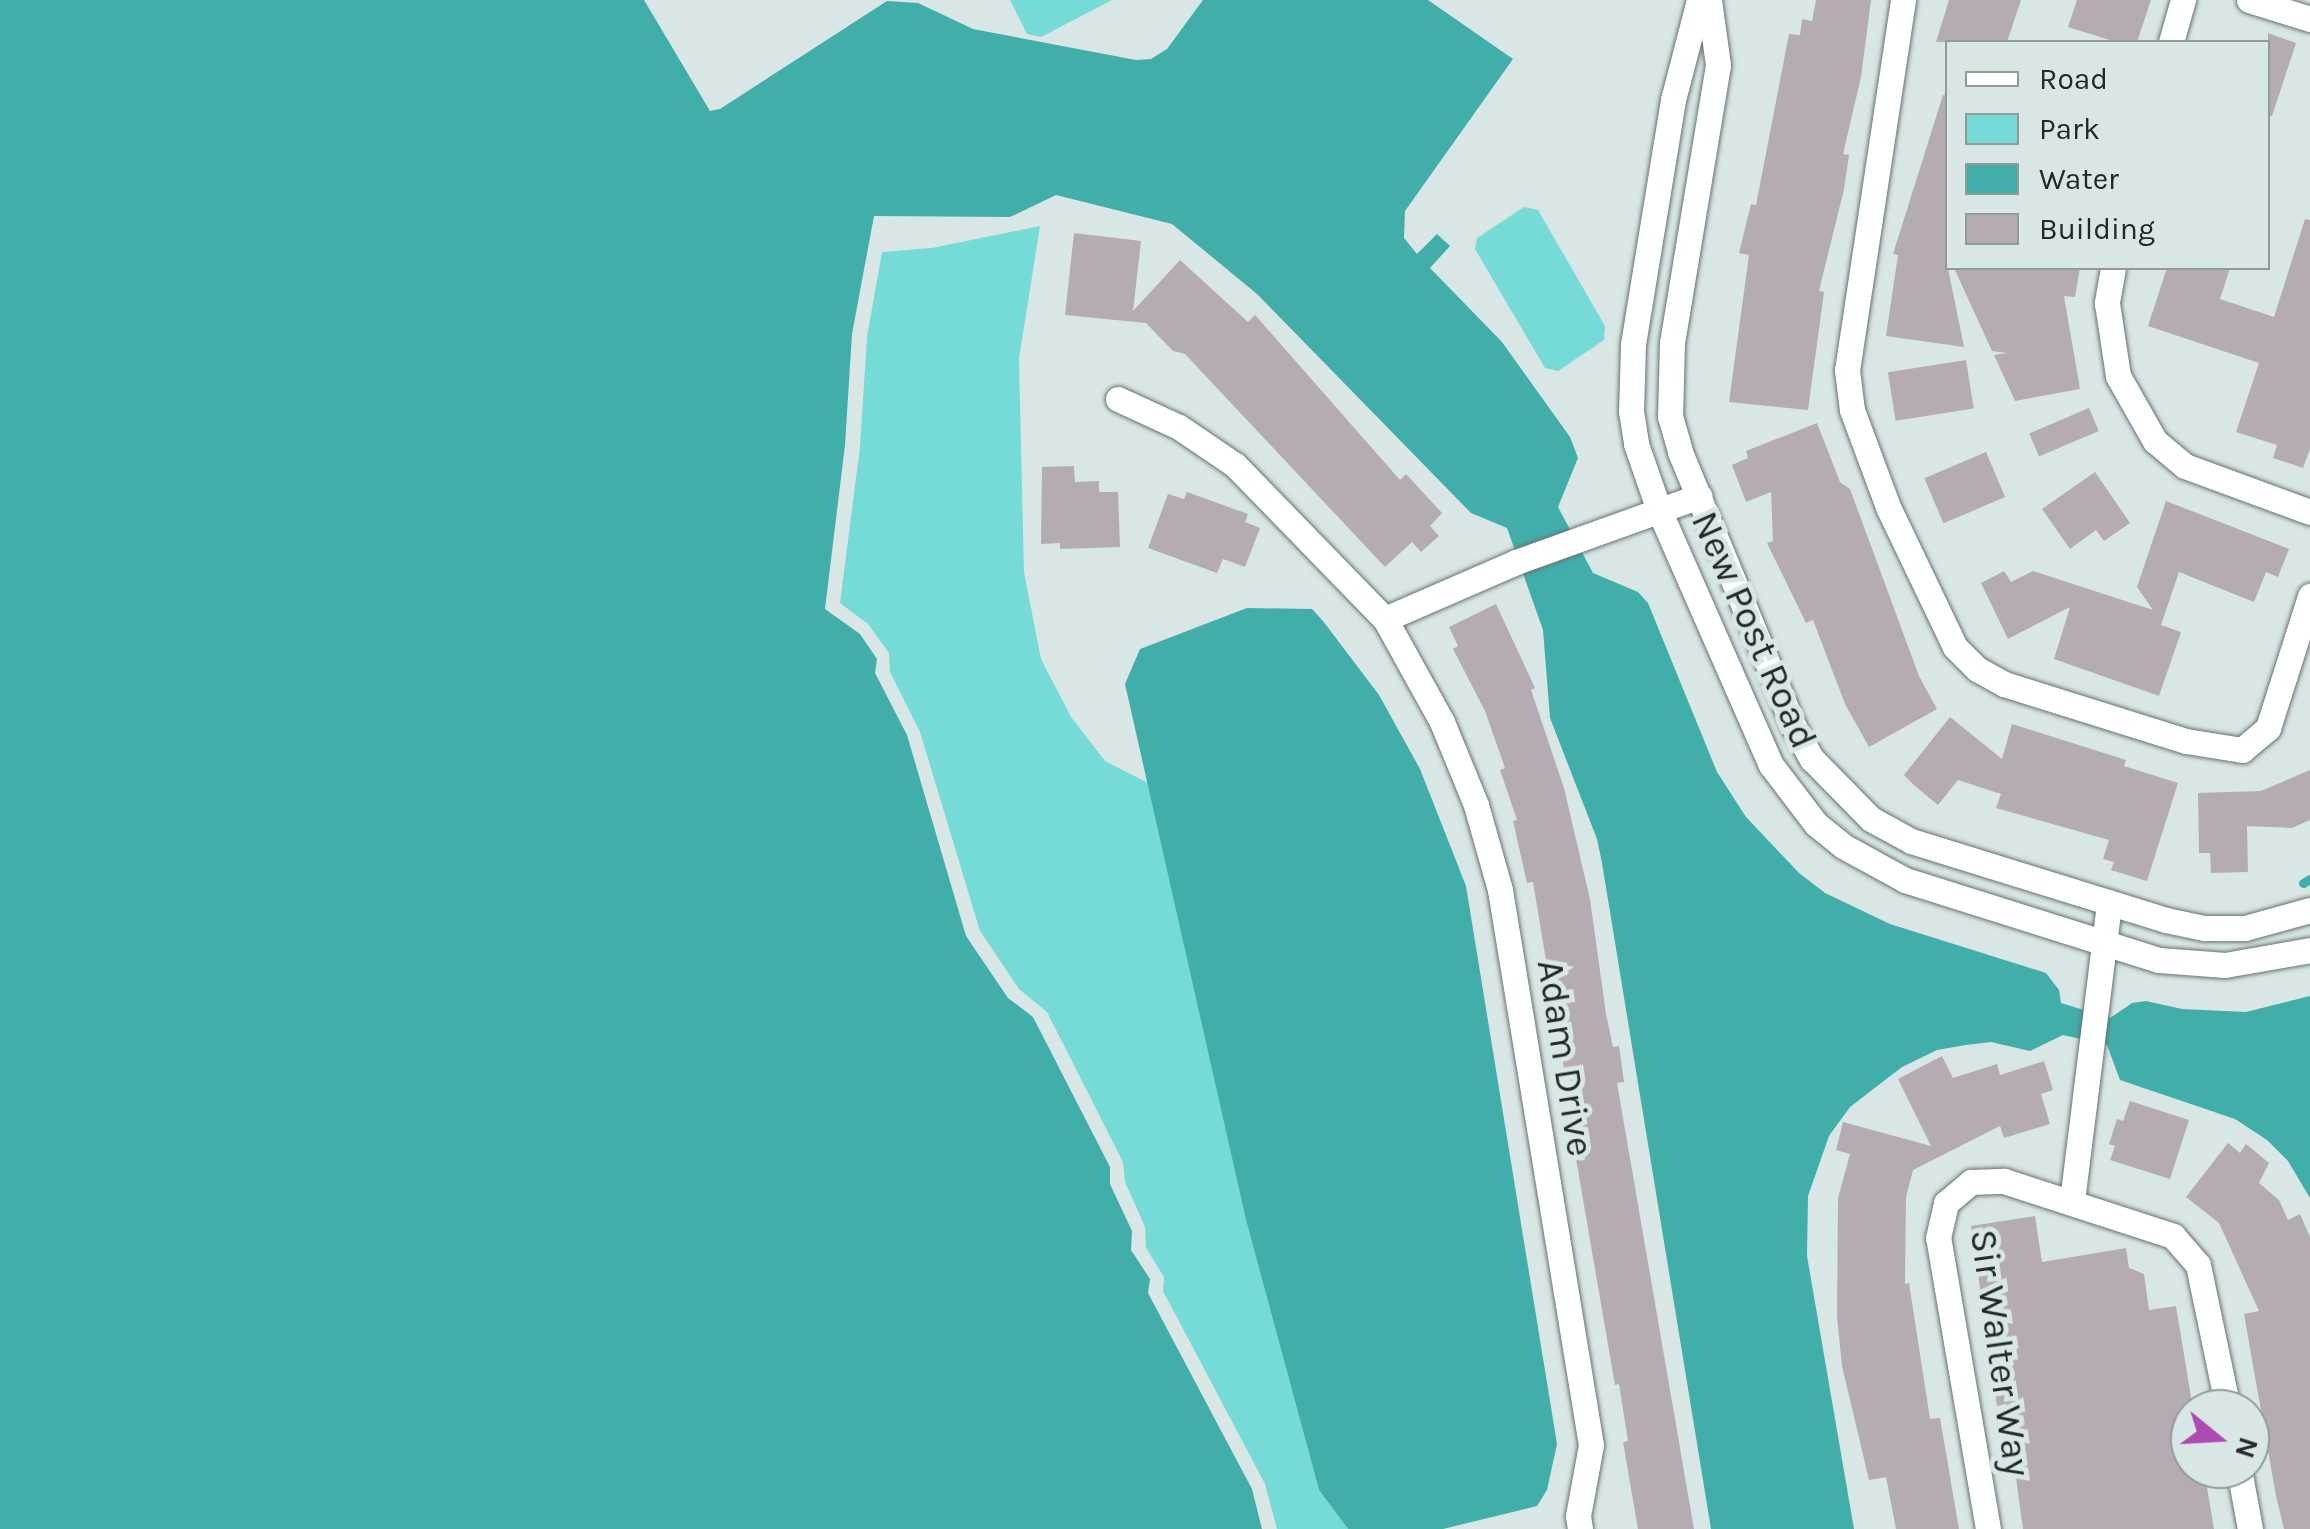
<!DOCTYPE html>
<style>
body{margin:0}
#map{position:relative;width:2310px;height:1529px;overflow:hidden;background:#d8e7e6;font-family:Karla,sans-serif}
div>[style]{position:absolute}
.green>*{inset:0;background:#76dad6}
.water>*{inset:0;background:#41aeaa}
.stream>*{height:9px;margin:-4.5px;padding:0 4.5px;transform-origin:4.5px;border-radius:4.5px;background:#41aeaa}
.building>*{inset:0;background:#b4abb4;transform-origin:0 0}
.roads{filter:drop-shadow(0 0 2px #667372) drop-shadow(0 0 2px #667372)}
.street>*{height:25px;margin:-12.5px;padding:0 12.5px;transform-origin:12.5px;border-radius:12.5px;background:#fff}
span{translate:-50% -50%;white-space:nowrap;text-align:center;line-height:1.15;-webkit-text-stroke:10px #d8e7e6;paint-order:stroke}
.street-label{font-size:38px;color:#232929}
.legend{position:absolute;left:1945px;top:40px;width:325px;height:230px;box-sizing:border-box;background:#d8e7e6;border:2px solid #909b9a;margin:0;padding:12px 18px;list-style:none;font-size:30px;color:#232929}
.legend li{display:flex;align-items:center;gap:20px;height:50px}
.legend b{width:50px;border:2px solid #909b9a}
.north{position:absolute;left:2170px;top:1389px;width:100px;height:100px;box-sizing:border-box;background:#d8e7e6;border:2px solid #909b9a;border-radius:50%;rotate:108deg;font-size:28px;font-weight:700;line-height:40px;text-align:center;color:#232929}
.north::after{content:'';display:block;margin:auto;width:35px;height:45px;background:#ac4cb3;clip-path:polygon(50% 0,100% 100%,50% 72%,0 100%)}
</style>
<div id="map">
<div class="green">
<i style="clip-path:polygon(1010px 0,1112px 0,1041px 37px,1027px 34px)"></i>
<i style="clip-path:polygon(1524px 207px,1538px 210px,1605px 326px,1604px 340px,1558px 371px,1545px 368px,1475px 249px,1477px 238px)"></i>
<i style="clip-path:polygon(1040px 226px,1019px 359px,1024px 572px,1041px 659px,1071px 717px,1105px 761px,1148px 783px,1246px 1220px,1319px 1490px,1348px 1529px,1277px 1529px,1265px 1484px,1163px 1291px,1164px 1277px,1146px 1248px,1145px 1227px,1125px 1182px,1123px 1162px,1047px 1012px,1019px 989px,980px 931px,920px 732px,890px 672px,889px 653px,868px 624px,840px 603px,860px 447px,867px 337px,882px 252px,932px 248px)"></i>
</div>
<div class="water">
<i style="clip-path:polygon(0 0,644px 0,710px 111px,720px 109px,887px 1px,918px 3px,973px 29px,1136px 60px,1151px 59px,1167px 49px,1203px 0,1428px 0,1513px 59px,1405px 211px,1404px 238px,1417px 254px,1437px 234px,1450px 246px,1430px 268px,1502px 342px,1570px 437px,1578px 458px,1558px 507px,1593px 573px,1638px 592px,1648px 603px,1717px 772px,1746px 817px,1799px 873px,1825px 893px,1890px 924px,2046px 973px,2059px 990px,2061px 1003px,2110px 1018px,2132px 1003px,2146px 1001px,2182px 1009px,2246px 1012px,2310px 996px,2310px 1198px,2288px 1161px,2267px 1140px,2235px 1119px,2120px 1080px,2107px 1045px,2063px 1035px,2030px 1051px,1991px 1042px,1966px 1045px,1937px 1050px,1902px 1067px,1850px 1107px,1829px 1136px,1808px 1196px,1807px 1256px,1854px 1529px,1711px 1529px,1602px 863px,1597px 839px,1550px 718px,1543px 630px,1507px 528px,1471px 513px,1257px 294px,1172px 224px,1056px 195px,1010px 217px,874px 216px,852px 334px,845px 445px,825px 609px,860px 634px,877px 659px,875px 673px,907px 735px,966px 936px,1008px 998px,1033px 1017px,1110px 1167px,1110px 1184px,1132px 1231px,1131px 1250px,1150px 1279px,1148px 1293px,1252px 1489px,1262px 1529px,0 1529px)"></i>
<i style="clip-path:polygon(1247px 608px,1312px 609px,1323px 621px,1379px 695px,1420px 769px,1466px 886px,1557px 1444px,1547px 1490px,1537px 1506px,1443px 1529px,1348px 1529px,1319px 1490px,1246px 1220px,1125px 684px,1140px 649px)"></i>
</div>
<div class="stream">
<i style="left:2303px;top:883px;width:8px;rotate:-30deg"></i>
</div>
<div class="building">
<i style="clip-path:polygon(1816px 0,1871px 0,1861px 77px,1843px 154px,1849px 155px,1844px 189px,1819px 291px,1824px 292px,1808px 410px,1729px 402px,1749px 255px,1739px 253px,1751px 204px,1756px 205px,1789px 34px,1800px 35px,1802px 19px,1812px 21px)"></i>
<i style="clip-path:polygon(1949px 0,2021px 0,2007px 42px,1936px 42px)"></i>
<i style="clip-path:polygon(2077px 0,2151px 0,2137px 42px,2116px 42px,2068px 27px)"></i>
<i style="clip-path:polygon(2268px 33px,2296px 43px,2272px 116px,2268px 115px)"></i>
<i style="clip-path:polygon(1943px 95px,1948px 96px,1948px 268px,1964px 347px,1886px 336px,1898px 255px,1893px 254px)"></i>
<i style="clip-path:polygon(2305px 219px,2310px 220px,2310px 449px,2303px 468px,2273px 458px,2277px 445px,2236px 432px,2259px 363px,2148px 326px,2167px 268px,2230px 268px,2220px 299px,2274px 317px)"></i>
<i style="clip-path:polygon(1074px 233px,1141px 241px,1133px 311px,1180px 260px,1248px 322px,1255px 315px,1400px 480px,1406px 474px,1442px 513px,1430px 526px,1439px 536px,1421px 552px,1412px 542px,1385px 567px,1185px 354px,1173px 351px,1146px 323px,1065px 315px)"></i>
<i style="clip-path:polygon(1954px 268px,2080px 268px,2075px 297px,2064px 296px,2080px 389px,2015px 401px,1994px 355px,2007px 353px,1992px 351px)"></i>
<i style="left:1966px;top:360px;width:49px;height:79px;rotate:81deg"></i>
<i style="left:2089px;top:408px;width:25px;height:65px;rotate:67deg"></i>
<i style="clip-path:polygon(1817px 423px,1840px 482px,1850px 489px,1919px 676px,1937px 709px,1869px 747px,1845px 704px,1813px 620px,1806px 623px,1767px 543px,1773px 541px,1771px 492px,1746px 502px,1732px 465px,1748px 458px,1746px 451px)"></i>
<i style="left:1986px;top:452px;width:49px;height:67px;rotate:67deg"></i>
<i style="clip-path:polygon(1074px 466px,1075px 482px,1099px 481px,1099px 492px,1118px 492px,1120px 547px,1060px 549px,1060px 543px,1041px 544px,1042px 467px)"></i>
<i style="clip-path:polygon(2095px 472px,2130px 523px,2104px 541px,2096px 530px,2070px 549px,2042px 509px)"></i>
<i style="clip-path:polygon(1187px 492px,1248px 514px,1245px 522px,1260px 528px,1245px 567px,1223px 559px,1217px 573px,1148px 548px,1168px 494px,1184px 499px)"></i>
<i style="clip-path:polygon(2166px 501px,2289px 549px,2278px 577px,2266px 572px,2254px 602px,2179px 572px,2161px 625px,2181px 632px,2159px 696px,2054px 659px,2070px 607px,2008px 639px,1981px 583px,2004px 571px,2011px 582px,2033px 571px,2153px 610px,2137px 587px)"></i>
<i style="clip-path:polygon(1496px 604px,1535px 688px,1531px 690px,1564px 788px,1590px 899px,1606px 1014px,1613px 1047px,1619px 1046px,1624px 1082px,1617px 1083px,1694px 1529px,1638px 1529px,1623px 1442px,1628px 1441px,1619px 1384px,1615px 1385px,1570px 1124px,1577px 1123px,1569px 1068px,1564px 1069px,1533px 882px,1527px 883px,1513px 821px,1517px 820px,1500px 770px,1505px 768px,1485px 711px,1453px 649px,1458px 646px,1449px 627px)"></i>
<i style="clip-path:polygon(1950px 717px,2002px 759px,2012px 724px,2126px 760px,2124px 766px,2178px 783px,2147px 881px,2111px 870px,2114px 862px,2103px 859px,2109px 840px,1996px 808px,2001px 794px,1958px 780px,1938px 805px,1915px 786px,1904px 775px)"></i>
<i style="clip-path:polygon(2310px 770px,2310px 820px,2292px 828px,2247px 826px,2248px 872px,2211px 873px,2210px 853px,2199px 853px,2198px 793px,2261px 791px)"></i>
<i style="clip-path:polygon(1942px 1056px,1953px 1078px,1997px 1064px,2000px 1075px,2044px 1061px,2053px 1090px,2041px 1094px,2050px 1124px,2004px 1138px,2000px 1126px,1913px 1170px,1906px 1197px,1905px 1284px,1909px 1283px,1930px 1419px,1940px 1418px,1959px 1529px,1896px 1529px,1886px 1477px,1869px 1480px,1842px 1366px,1837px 1317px,1838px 1198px,1850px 1154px,1836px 1150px,1843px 1122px,1931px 1146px,1898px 1079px)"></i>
<i style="clip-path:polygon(2130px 1101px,2189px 1120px,2170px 1179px,2110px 1160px,2115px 1146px,2109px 1144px,2117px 1119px,2123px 1121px)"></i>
<i style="clip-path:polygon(2228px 1143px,2240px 1153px,2246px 1144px,2269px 1163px,2259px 1183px,2279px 1200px,2288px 1220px,2300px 1214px,2310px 1237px,2310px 1529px,2284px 1529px,2276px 1496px,2244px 1314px,2259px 1311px,2219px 1223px,2186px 1197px)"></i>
<i style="clip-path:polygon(2035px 1216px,2042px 1262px,2126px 1248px,2129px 1268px,2144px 1274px,2149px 1310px,2176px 1306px,2193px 1409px,2190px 1469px,2204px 1469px,2214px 1529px,2023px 1529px,2006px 1404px,1997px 1406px,1971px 1226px)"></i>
</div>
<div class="roads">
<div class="street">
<i style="left:1699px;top:0;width:103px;rotate:104.6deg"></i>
<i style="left:1673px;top:100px;width:248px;rotate:99.3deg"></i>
<i style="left:1633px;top:345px;width:66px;rotate:91.7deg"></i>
<i style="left:1631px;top:411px;width:33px;rotate:81deg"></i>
<i style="left:1636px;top:444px;width:70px;rotate:70.8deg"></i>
<i style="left:1659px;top:510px;width:279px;rotate:66.3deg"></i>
<i style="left:1771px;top:765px;width:74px;rotate:52.7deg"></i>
<i style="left:1816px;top:824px;width:35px;rotate:39deg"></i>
<i style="left:1843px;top:846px;width:71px;rotate:28.7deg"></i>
<i style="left:1905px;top:880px;width:266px;rotate:17.5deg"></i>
<i style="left:2159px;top:960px;width:66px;rotate:4.3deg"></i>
<i style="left:2225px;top:965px;width:86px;rotate:-10deg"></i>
<i style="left:1709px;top:0;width:66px;rotate:82.1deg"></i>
<i style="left:1718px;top:65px;width:281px;rotate:99.4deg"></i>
<i style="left:1672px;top:342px;width:74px;rotate:91.5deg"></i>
<i style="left:1670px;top:416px;width:37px;rotate:74deg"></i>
<i style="left:1680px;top:452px;width:298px;rotate:67.5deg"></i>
<i style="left:1794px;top:727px;width:37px;rotate:61deg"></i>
<i style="left:1812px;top:759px;width:84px;rotate:45.5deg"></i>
<i style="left:1871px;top:819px;width:46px;rotate:28.8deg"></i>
<i style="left:1911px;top:841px;width:267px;rotate:17.2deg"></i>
<i style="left:2166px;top:920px;width:40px;rotate:12deg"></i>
<i style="left:2205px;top:928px;width:40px"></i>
<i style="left:2245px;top:928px;width:67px;rotate:-15.5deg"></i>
<i style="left:1903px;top:0;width:374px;rotate:98.6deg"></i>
<i style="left:1847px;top:370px;width:40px;rotate:82.9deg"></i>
<i style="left:1852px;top:410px;width:103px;rotate:69.6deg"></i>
<i style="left:1888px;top:507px;width:155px;rotate:64.4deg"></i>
<i style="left:1955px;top:647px;width:31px;rotate:45deg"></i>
<i style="left:1977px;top:669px;width:31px;rotate:29deg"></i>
<i style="left:2004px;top:684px;width:191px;rotate:17.4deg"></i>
<i style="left:2186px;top:741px;width:57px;rotate:9.1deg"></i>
<i style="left:2242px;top:750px;width:34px;rotate:-40deg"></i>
<i style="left:2268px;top:728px;width:139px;rotate:-72.3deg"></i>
<i style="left:2249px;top:0;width:64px;rotate:17.3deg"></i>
<i style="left:2171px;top:42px;width:44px;rotate:-74.1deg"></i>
<i style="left:2113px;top:268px;width:36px;rotate:100deg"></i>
<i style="left:2107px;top:303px;width:74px;rotate:81.4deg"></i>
<i style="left:2118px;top:376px;width:75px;rotate:60.4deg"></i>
<i style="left:2155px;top:441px;width:39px;rotate:40deg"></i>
<i style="left:2185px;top:466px;width:133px;rotate:20.2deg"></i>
<i style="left:1118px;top:399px;width:67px;rotate:24.7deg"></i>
<i style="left:1179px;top:427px;width:68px;rotate:34.2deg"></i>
<i style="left:1235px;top:465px;width:215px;rotate:45.8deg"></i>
<i style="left:1385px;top:619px;width:118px;rotate:61deg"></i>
<i style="left:1442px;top:722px;width:90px;rotate:67.7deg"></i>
<i style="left:1476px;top:805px;width:88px;rotate:74.2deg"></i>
<i style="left:1500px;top:890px;width:562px;rotate:80.69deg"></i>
<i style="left:1591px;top:1445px;width:72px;rotate:100.4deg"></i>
<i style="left:1578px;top:1516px;width:13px;rotate:81deg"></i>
<i style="left:1385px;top:619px;width:143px;rotate:-23.5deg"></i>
<i style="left:1516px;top:562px;width:195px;rotate:-19.8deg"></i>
<i style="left:2072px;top:1201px;width:301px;rotate:-82.9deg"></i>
<i style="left:2239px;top:1469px;width:61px;rotate:79.6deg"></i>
<i style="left:1988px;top:1529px;width:295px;rotate:-99.7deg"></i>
<i style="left:1938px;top:1238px;width:36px;rotate:-77deg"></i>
<i style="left:1946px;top:1203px;width:33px;rotate:-40deg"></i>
<i style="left:1971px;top:1182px;width:33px;rotate:-2deg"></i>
<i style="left:2004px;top:1181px;width:178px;rotate:18deg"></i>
<i style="left:2173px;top:1236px;width:38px;rotate:49deg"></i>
<i style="left:2198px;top:1265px;width:147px;rotate:78.2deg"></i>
</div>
</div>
<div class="street-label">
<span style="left:1754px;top:630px;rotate:66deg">New Post Road</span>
<span style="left:1565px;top:1058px;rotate:81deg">Adam Drive</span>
<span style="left:2000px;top:1353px;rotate:82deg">Sir Walter Way</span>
</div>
<ul class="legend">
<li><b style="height:12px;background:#fff"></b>Road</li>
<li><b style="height:28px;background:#76dad6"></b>Park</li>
<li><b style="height:28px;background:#41aeaa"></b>Water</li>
<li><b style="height:28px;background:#b4abb4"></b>Building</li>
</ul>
<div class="north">N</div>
</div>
